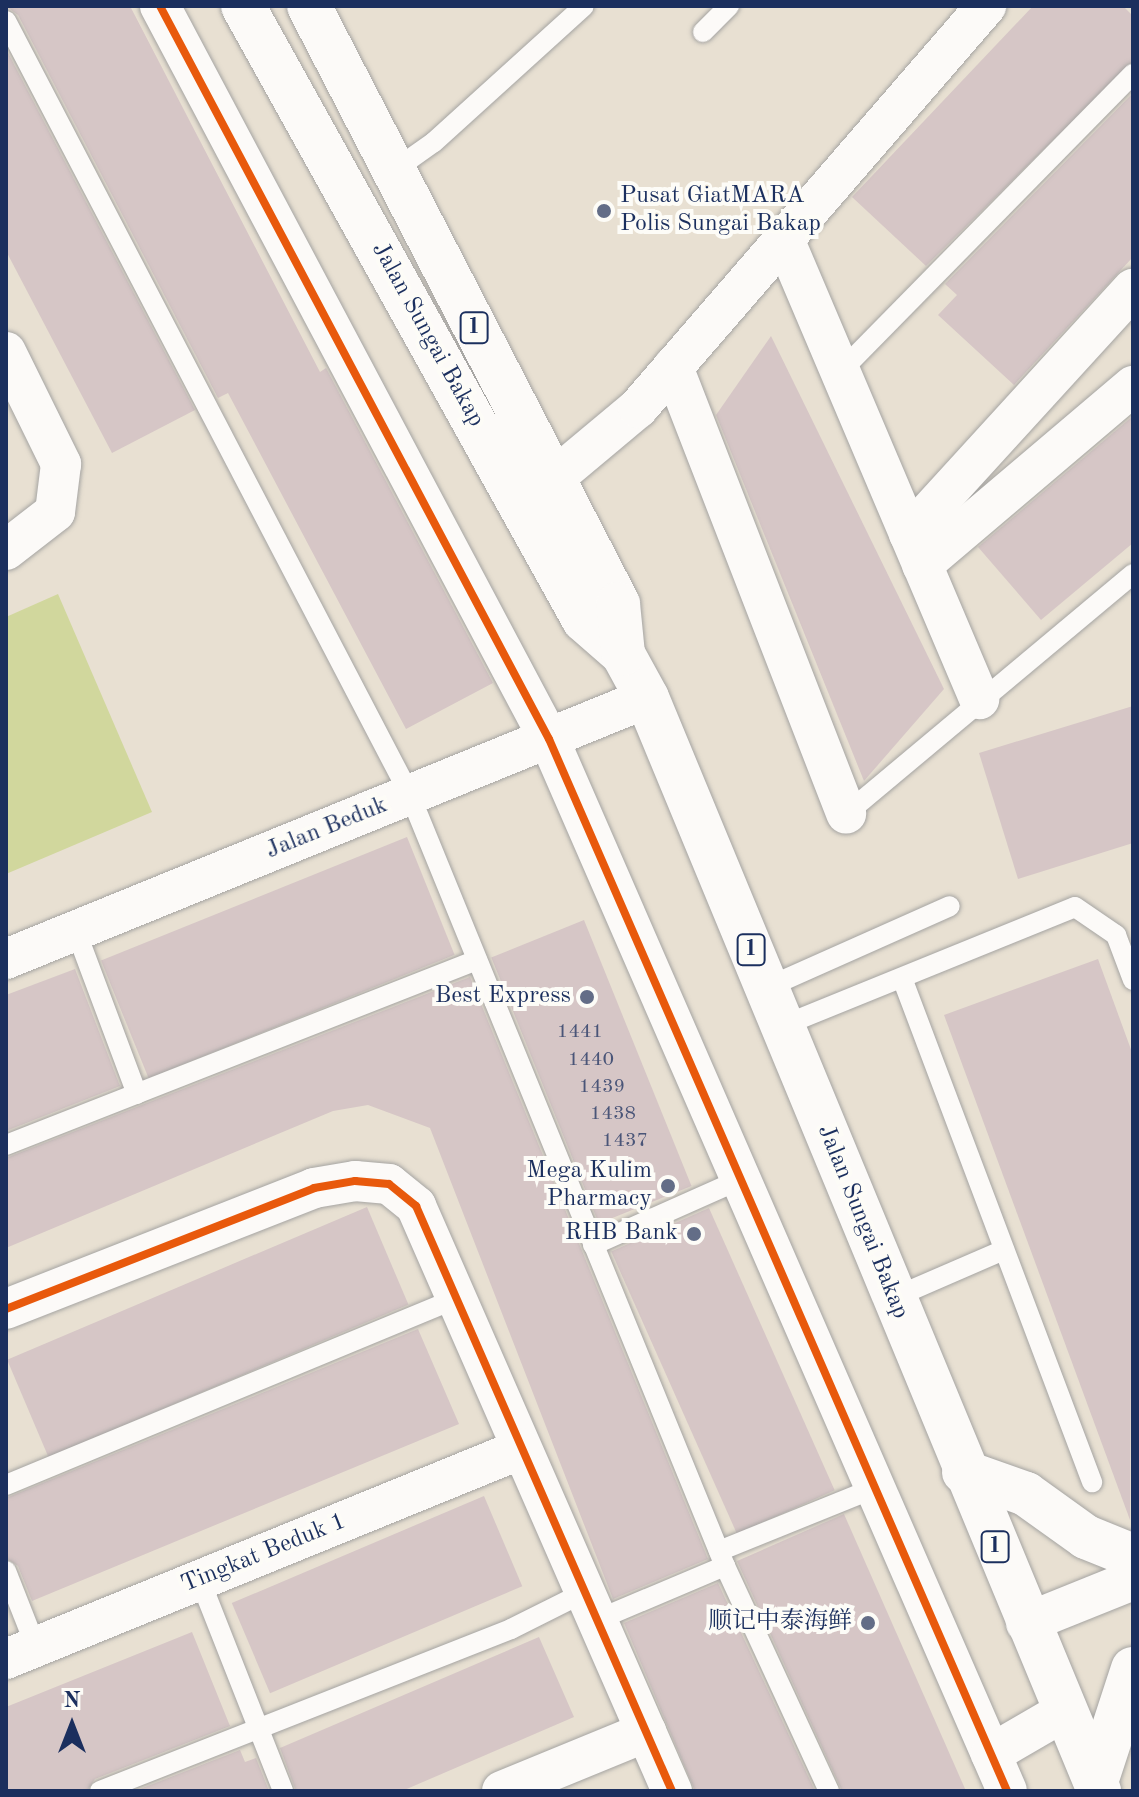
<!DOCTYPE html>
<meta charset="utf-8">
<style>
body{margin:0}
#map{position:relative;width:1139px;height:1797px;overflow:hidden;background:#e8e0d2;font-family:"Old Standard TT","Noto Serif SC",serif}
div>[style]{position:absolute}
.green>*{inset:0;background:#d1d79d}
.building>*{inset:0;background:#d6c6c6;transform-origin:0 0}
.roads{filter:drop-shadow(0 0 2px #a5a4a2) drop-shadow(0 0 2px #a5a4a2)}
.service>*{height:20px;margin:-10px;padding:0 10px;transform-origin:10px;border-radius:10px;background:#fcfaf8}
.minor>*{height:40px;margin:-20px;padding:0 20px;transform-origin:20px;border-radius:20px;background:#fcfaf8}
.trunk>*{height:44px;margin:-22px;padding:0 22px;transform-origin:22px;border-radius:22px;background:#fcfaf8}
.cycleway>*{height:8px;margin:-4px;padding:0 4px;transform-origin:4px;border-radius:4px;background:#e8590c}
.dots>*{width:22px;height:22px;translate:-50% -50%;box-sizing:border-box;border:4px solid #fdfcf7;border-radius:50%}
span{translate:-50% -50%;white-space:nowrap;text-align:center;line-height:1.15;-webkit-text-stroke:8px #fdfcf7;paint-order:stroke}
.number-label{font-size:20px;color:#4a5578}
.number-label span{-webkit-text-stroke-width:0}
.shield-label span{padding:2px 6px;background:#fdfcf7;border:2px solid;border-radius:6px;-webkit-text-stroke-width:0}
.shield-label{font-size:22px;color:#1b2f5e;font-weight:700}
.poi-label{font-size:24px;color:#1b2f5e}
.left{translate:0 -50%;text-align:left}
.right{translate:-100% -50%;text-align:right}
.street-label{font-size:24px;color:#1b2f5e}
.frame{position:absolute;inset:0;border:8px solid #1b2f5e;pointer-events:none}
.north{position:absolute;left:32px;top:1685px;width:80px;height:80px;-webkit-text-stroke:6px #fdfcf7;paint-order:stroke;rotate:0deg;font-size:22px;font-weight:700;line-height:32px;text-align:center;color:#1b2f5e}
.north::after{content:'';display:block;margin:auto;width:28px;height:36px;background:#1b2f5e;clip-path:polygon(50% 0,100% 100%,50% 72%,0 100%)}
</style>
<div id="map">
<div class="green">
<i style="clip-path:polygon(58px 594px,152px 812px,6px 874px,6px 617px)"></i>
</div>
<div class="building">
<i style="clip-path:polygon(6px 6px,130px 6px,320px 372px,326px 368px,493px 683px,406px 729px,228px 393px,218px 398px,18px 15px)"></i>
<i style="clip-path:polygon(1033px 6px,1123px 6px,1133px 16px,1133px 61px,926px 266px,852px 197px)"></i>
<i style="clip-path:polygon(6px 49px,195px 410px,112px 453px,6px 251px)"></i>
<i style="clip-path:polygon(1133px 93px,1133px 257px,1014px 385px,938px 315px,957px 295px,945px 284px)"></i>
<i style="clip-path:polygon(771px 336px,944px 689px,864px 781px,716px 415px)"></i>
<i style="clip-path:polygon(1133px 416px,1133px 543px,1041px 620px,978px 547px)"></i>
<i style="clip-path:polygon(1133px 706px,1133px 843px,1018px 879px,979px 753px)"></i>
<i style="left:407px;top:837px;width:127px;height:330px;rotate:68deg"></i>
<i style="left:584px;top:920px;width:287px;height:100px;rotate:68deg"></i>
<i style="clip-path:polygon(1098px 959px,1133px 1055px,1130px 1520px,944px 1015px)"></i>
<i style="clip-path:polygon(75px 969px,120px 1086px,6px 1131px,6px 995px)"></i>
<i style="clip-path:polygon(470px 977px,708px 1559px,613px 1599px,430px 1128px,368px 1105px,333px 1111px,6px 1248px,6px 1158px)"></i>
<i style="left:367px;top:1207px;width:106px;height:391px;rotate:67deg"></i>
<i style="left:709px;top:1208px;width:309px;height:107px;rotate:66deg"></i>
<i style="clip-path:polygon(418px 1329px,459px 1424px,32px 1601px,18px 1566px,6px 1558px,6px 1498px)"></i>
<i style="left:484px;top:1496px;width:98px;height:274px;rotate:67deg"></i>
<i style="clip-path:polygon(844px 1514px,966px 1791px,842px 1791px,737px 1561px)"></i>
<i style="clip-path:polygon(718px 1583px,815px 1791px,695px 1791px,624px 1623px)"></i>
<i style="clip-path:polygon(192px 1632px,230px 1726px,95px 1779px,87px 1791px,6px 1791px,6px 1707px)"></i>
<i style="clip-path:polygon(539px 1637px,574px 1717px,402px 1791px,296px 1791px,280px 1748px)"></i>
<i style="clip-path:polygon(240px 1750px,245px 1762px,256px 1758px,269px 1791px,135px 1791px)"></i>
</div>
<div class="roads">
<div class="service">
<i style="left:6px;top:21px;width:873px;rotate:62.44deg"></i>
<i style="left:410px;top:795px;width:833px;rotate:67.78deg"></i>
<i style="left:725px;top:1566px;width:248px;rotate:65.2deg"></i>
<i style="left:703px;top:32px;width:37px;rotate:-45deg"></i>
<i style="left:393px;top:171px;width:50px;rotate:-35.3deg"></i>
<i style="left:434px;top:142px;width:202px;rotate:-42.2deg"></i>
<i style="left:840px;top:372px;width:418px;rotate:-45.5deg"></i>
<i style="left:846px;top:814px;width:374px;rotate:-39.9deg"></i>
<i style="left:76px;top:931px;width:174px;rotate:69.5deg"></i>
<i style="left:902px;top:978px;width:539px;rotate:69.34deg"></i>
<i style="left:766px;top:988px;width:201px;rotate:-24deg"></i>
<i style="left:782px;top:1026px;width:316px;rotate:-22.1deg"></i>
<i style="left:1075px;top:907px;width:50px;rotate:34.3deg"></i>
<i style="left:1116px;top:935px;width:48px;rotate:69.3deg"></i>
<i style="left:6px;top:1145px;width:506px;rotate:-21.44deg"></i>
<i style="left:593px;top:1245px;width:162px;rotate:-24deg"></i>
<i style="left:893px;top:1298px;width:121px;rotate:-23.4deg"></i>
<i style="left:6px;top:1485px;width:487px;rotate:-22.5deg"></i>
<i style="left:719px;top:1551px;width:168px;rotate:-22deg"></i>
<i style="left:6px;top:1571px;width:82px;rotate:68.5deg"></i>
<i style="left:200px;top:1580px;width:227px;rotate:68.5deg"></i>
<i style="left:597px;top:1620px;width:139px;rotate:-22.9deg"></i>
<i style="left:100px;top:1791px;width:442px;rotate:-21.5deg"></i>
<i style="left:511px;top:1629px;width:83px;rotate:-26.6deg"></i>
</div>
<div class="minor">
<i style="left:160px;top:6px;width:830px;rotate:62.05deg"></i>
<i style="left:549px;top:739px;width:1147px;rotate:66.47deg"></i>
<i style="left:784px;top:239px;width:500px;rotate:67deg"></i>
<i style="left:6px;top:352px;width:125px;rotate:63.8deg"></i>
<i style="left:61px;top:464px;width:48px;rotate:97.1deg"></i>
<i style="left:55px;top:512px;width:62px;rotate:142.2deg"></i>
<i style="left:673px;top:367px;width:479px;rotate:68.8deg"></i>
<i style="left:553px;top:479px;width:111px;rotate:-39.9deg"></i>
<i style="left:638px;top:408px;width:532px;rotate:-49.12deg"></i>
<i style="left:909px;top:534px;width:332px;rotate:-47.6deg"></i>
<i style="left:922px;top:565px;width:277px;rotate:-40.3deg"></i>
<i style="left:6px;top:959px;width:692px;rotate:-22.15deg"></i>
<i style="left:6px;top:1309px;width:331px;rotate:-21.4deg"></i>
<i style="left:314px;top:1188px;width:42px;rotate:-9.7deg"></i>
<i style="left:355px;top:1181px;width:34px;rotate:5deg"></i>
<i style="left:389px;top:1184px;width:35px;rotate:39deg"></i>
<i style="left:416px;top:1206px;width:639px;rotate:66.37deg"></i>
<i style="left:1026px;top:1623px;width:115px;rotate:-21.9deg"></i>
<i style="left:6px;top:1659px;width:556px;rotate:-22.18deg"></i>
<i style="left:991px;top:1754px;width:86px;rotate:-30.2deg"></i>
<i style="left:502px;top:1791px;width:156px;rotate:-22.3deg"></i>
</div>
<div class="trunk">
<i style="left:243px;top:6px;width:702px;rotate:60.95deg"></i>
<i style="left:584px;top:620px;width:52px;rotate:41.1deg"></i>
<i style="left:623px;top:654px;width:50px;rotate:61.4deg"></i>
<i style="left:647px;top:698px;width:1183px;rotate:67.53deg"></i>
<i style="left:309px;top:6px;width:673px;rotate:62.67deg"></i>
<i style="left:618px;top:604px;width:50px;rotate:84.3deg"></i>
<i style="left:964px;top:1472px;width:66px;rotate:19.5deg"></i>
<i style="left:1026px;top:1494px;width:74px;rotate:35.6deg"></i>
<i style="left:1086px;top:1537px;width:51px;rotate:22deg"></i>
<i style="left:1096px;top:1782px;width:119px;rotate:-71.9deg"></i>
</div>
</div>
<div class="cycleway">
<i style="left:160px;top:6px;width:830px;rotate:62.05deg"></i>
<i style="left:549px;top:739px;width:1147px;rotate:66.47deg"></i>
<i style="left:6px;top:1309px;width:331px;rotate:-21.4deg"></i>
<i style="left:314px;top:1188px;width:42px;rotate:-9.7deg"></i>
<i style="left:355px;top:1181px;width:34px;rotate:5deg"></i>
<i style="left:389px;top:1184px;width:35px;rotate:39deg"></i>
<i style="left:416px;top:1206px;width:639px;rotate:66.37deg"></i>
</div>
<div class="dots">
<i style="left:604px;top:211px;background:#636d87"></i>
<i style="left:587px;top:997px;background:#636d87"></i>
<i style="left:668px;top:1186px;background:#636d87"></i>
<i style="left:694px;top:1234px;background:#636d87"></i>
<i style="left:868px;top:1623px;background:#636d87"></i>
</div>
<div class="number-label">
<span style="left:580px;top:1032px">1441</span>
<span style="left:591px;top:1060px">1440</span>
<span style="left:602px;top:1087px">1439</span>
<span style="left:613px;top:1114px">1438</span>
<span style="left:625px;top:1141px">1437</span>
</div>
<div class="shield-label">
<span style="left:474px;top:328px">1</span>
<span style="left:751px;top:950px">1</span>
<span style="left:995px;top:1547px">1</span>
</div>
<div class="poi-label">
<span class="left" style="left:620px;top:211px">Pusat GiatMARA<br>Polis Sungai Bakap</span>
<span class="right" style="left:571px;top:997px">Best Express</span>
<span class="right" style="left:652px;top:1186px">Mega Kulim<br>Pharmacy</span>
<span class="right" style="left:678px;top:1234px">RHB Bank</span>
<span class="right" style="left:852px;top:1623px">顺记中泰海鲜</span>
</div>
<div class="street-label">
<span style="left:427px;top:335px;rotate:61deg">Jalan Sungai Bakap</span>
<span style="left:327px;top:829px;rotate:-22deg">Jalan Beduk</span>
<span style="left:862px;top:1222px;rotate:68deg">Jalan Sungai Bakap</span>
<span style="left:264px;top:1554px;rotate:-22deg">Tingkat Beduk 1</span>
</div>
<div class="frame"></div>
<div class="north">N</div>
</div>
